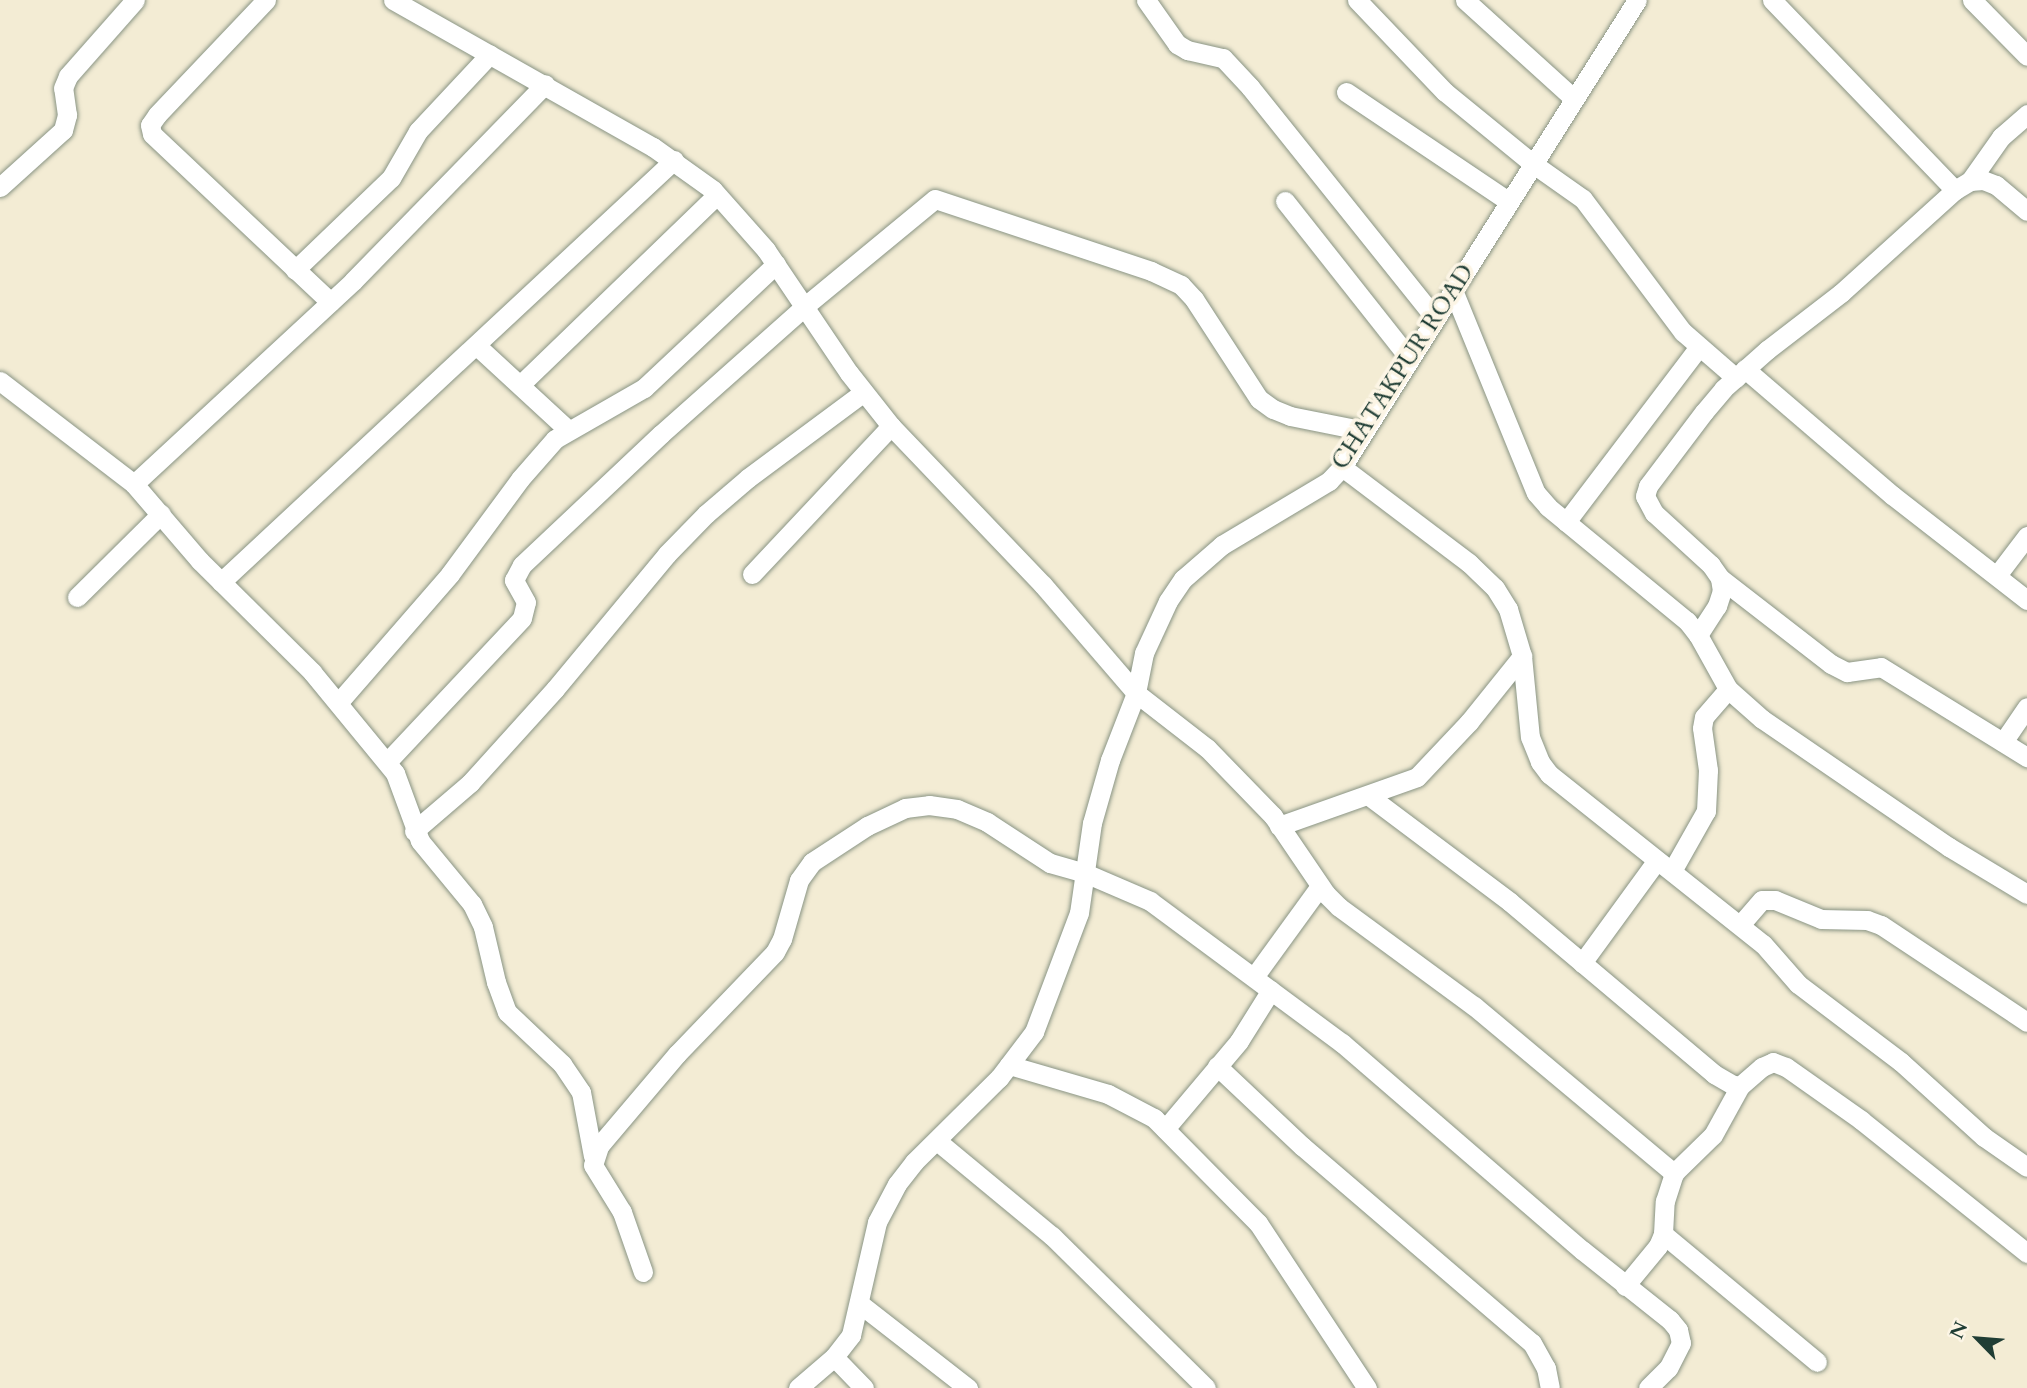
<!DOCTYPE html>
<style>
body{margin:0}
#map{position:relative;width:2027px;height:1388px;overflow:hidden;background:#f3ecd4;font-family:Cardo,serif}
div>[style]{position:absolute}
.roads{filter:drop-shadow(0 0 2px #899484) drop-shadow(0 0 2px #899484)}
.minor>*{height:19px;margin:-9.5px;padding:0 9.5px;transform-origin:9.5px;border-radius:9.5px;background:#fff}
span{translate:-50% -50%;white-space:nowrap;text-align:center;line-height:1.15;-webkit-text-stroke:7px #fcf5e5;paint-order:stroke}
.street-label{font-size:24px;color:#1f3d34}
.north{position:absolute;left:1943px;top:1304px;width:70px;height:70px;-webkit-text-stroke:5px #fcf5e5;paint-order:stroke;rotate:295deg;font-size:19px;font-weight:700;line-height:28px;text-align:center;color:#1f3d34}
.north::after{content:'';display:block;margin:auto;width:24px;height:32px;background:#1f3d34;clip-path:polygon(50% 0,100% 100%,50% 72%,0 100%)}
</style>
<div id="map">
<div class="roads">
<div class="minor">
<i style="left:266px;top:0;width:158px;rotate:133.5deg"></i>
<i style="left:157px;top:115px;width:12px;rotate:125deg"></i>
<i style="left:150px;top:125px;width:9px;rotate:77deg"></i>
<i style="left:152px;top:134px;width:245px;rotate:43.3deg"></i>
<i style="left:393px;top:0;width:299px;rotate:29.5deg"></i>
<i style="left:653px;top:147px;width:74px;rotate:35.6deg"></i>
<i style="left:713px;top:190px;width:80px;rotate:48.5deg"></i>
<i style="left:766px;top:250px;width:148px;rotate:56deg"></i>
<i style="left:849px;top:373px;width:68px;rotate:51.6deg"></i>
<i style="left:891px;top:426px;width:220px;rotate:46.3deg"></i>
<i style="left:1043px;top:585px;width:143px;rotate:49.3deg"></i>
<i style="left:1136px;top:693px;width:90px;rotate:37.8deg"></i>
<i style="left:1207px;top:748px;width:95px;rotate:45.9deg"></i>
<i style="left:1273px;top:816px;width:94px;rotate:55.8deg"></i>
<i style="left:1326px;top:894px;width:18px;rotate:45deg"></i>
<i style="left:1339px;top:907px;width:167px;rotate:36.3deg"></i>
<i style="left:1474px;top:1006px;width:261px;rotate:39.9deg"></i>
<i style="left:1146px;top:0;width:54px;rotate:54.8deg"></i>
<i style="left:1177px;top:44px;width:12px;rotate:31deg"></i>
<i style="left:1187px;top:50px;width:37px;rotate:13deg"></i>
<i style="left:1223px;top:58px;width:40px;rotate:47deg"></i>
<i style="left:1250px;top:87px;width:296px;rotate:51.3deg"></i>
<i style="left:1357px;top:0;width:127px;rotate:46.3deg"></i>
<i style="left:1445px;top:92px;width:112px;rotate:39.2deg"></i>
<i style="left:1532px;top:163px;width:62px;rotate:35.2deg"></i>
<i style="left:1583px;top:199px;width:166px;rotate:53.1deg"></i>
<i style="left:1683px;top:332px;width:70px;rotate:41deg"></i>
<i style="left:1465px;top:0;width:146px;rotate:42.2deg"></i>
<i style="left:1772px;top:0;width:264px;rotate:46.1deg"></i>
<i style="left:1972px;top:0;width:78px;rotate:45.5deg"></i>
<i style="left:1346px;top:92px;width:195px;rotate:33.9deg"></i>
<i style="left:1970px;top:181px;width:54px;rotate:-54.8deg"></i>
<i style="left:2001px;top:137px;width:35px;rotate:-41deg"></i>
<i style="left:0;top:187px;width:85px;rotate:-42.1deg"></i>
<i style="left:63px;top:130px;width:16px;rotate:-75deg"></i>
<i style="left:67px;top:115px;width:27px;rotate:-98deg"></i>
<i style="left:63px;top:88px;width:13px;rotate:-67deg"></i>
<i style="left:68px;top:76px;width:101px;rotate:-48.6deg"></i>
<i style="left:1285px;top:201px;width:201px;rotate:51.7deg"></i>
<i style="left:295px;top:270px;width:133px;rotate:-43.8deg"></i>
<i style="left:391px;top:178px;width:54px;rotate:-60.1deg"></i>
<i style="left:418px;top:131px;width:105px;rotate:-46.9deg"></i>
<i style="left:1453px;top:290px;width:219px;rotate:67.8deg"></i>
<i style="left:1536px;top:493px;width:18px;rotate:49deg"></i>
<i style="left:1548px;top:507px;width:180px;rotate:39.4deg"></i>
<i style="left:1687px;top:621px;width:18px;rotate:52deg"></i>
<i style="left:1698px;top:635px;width:62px;rotate:60.9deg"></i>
<i style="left:1728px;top:689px;width:45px;rotate:41.4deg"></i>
<i style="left:1762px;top:719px;width:227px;rotate:34.4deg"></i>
<i style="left:1949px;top:847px;width:91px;rotate:31.1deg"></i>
<i style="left:477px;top:346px;width:124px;rotate:42.7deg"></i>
<i style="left:1745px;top:369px;width:194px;rotate:40.6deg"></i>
<i style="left:1892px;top:495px;width:171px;rotate:37.9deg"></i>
<i style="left:0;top:381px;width:169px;rotate:37.5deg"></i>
<i style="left:134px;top:484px;width:101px;rotate:49.4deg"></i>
<i style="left:200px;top:561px;width:158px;rotate:44.7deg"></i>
<i style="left:312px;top:672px;width:131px;rotate:50.6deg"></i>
<i style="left:395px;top:773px;width:72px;rotate:69.8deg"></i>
<i style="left:420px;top:841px;width:82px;rotate:50.5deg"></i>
<i style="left:472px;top:904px;width:25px;rotate:64deg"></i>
<i style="left:483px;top:927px;width:57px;rotate:76.7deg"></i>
<i style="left:496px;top:982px;width:32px;rotate:70deg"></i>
<i style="left:507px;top:1012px;width:76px;rotate:43.4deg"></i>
<i style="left:562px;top:1064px;width:34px;rotate:56deg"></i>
<i style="left:581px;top:1092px;width:65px;rotate:79.4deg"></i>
<i style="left:521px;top:384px;width:272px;rotate:-44deg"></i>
<i style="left:1342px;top:467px;width:159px;rotate:37.1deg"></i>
<i style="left:1469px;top:563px;width:36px;rotate:44deg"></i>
<i style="left:1495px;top:588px;width:25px;rotate:58deg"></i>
<i style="left:1508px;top:609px;width:49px;rotate:73.4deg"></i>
<i style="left:1522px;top:656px;width:81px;rotate:84.4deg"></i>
<i style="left:1530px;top:737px;width:27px;rotate:68deg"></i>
<i style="left:1540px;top:762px;width:15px;rotate:53deg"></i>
<i style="left:1549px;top:774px;width:273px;rotate:38.5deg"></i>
<i style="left:1763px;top:944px;width:53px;rotate:48.8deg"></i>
<i style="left:1798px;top:984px;width:129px;rotate:37.1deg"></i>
<i style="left:1901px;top:1062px;width:112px;rotate:42.1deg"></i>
<i style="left:1984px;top:1137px;width:52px;rotate:34.9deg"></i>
<i style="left:134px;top:484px;width:299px;rotate:-42.8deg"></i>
<i style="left:353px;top:281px;width:275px;rotate:-45.7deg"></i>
<i style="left:1566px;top:522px;width:220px;rotate:-52.8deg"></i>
<i style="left:752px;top:574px;width:203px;rotate:-46.8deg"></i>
<i style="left:1998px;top:574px;width:48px;rotate:-52.7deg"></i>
<i style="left:1720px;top:578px;width:140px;rotate:37.8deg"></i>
<i style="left:1831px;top:664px;width:18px;rotate:27deg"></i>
<i style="left:1847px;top:672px;width:34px;rotate:-8deg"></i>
<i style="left:1881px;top:667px;width:172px;rotate:31.7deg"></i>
<i style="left:221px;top:582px;width:619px;rotate:-42.97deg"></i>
<i style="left:77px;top:597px;width:118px;rotate:-44.7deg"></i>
<i style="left:1698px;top:635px;width:35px;rotate:-57deg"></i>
<i style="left:1717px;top:606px;width:16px;rotate:-72deg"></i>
<i style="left:1722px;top:591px;width:13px;rotate:-99deg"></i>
<i style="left:1720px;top:578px;width:16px;rotate:-125deg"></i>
<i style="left:1711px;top:565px;width:77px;rotate:-137.6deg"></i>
<i style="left:1654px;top:513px;width:19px;rotate:-118deg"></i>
<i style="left:1645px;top:496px;width:10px;rotate:-73deg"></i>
<i style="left:1648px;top:486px;width:93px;rotate:-52.9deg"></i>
<i style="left:1704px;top:412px;width:30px;rotate:-50deg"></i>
<i style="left:1723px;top:389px;width:59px;rotate:-41.6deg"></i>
<i style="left:1767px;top:350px;width:93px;rotate:-37.6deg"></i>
<i style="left:1841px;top:293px;width:154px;rotate:-42.1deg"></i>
<i style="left:1955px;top:190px;width:17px;rotate:-31deg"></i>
<i style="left:1970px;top:181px;width:13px;rotate:-4deg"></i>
<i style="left:1983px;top:180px;width:14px;rotate:21deg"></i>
<i style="left:1996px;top:185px;width:40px;rotate:40deg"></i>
<i style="left:338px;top:703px;width:171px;rotate:-49deg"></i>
<i style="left:450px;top:574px;width:118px;rotate:-53.6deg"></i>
<i style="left:520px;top:479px;width:53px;rotate:-48.8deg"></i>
<i style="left:555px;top:439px;width:103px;rotate:-29.8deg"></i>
<i style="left:644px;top:388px;width:181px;rotate:-43.2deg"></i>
<i style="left:2003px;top:742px;width:42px;rotate:-55.6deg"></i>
<i style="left:387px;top:762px;width:197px;rotate:-46.8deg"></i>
<i style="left:522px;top:618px;width:16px;rotate:-76deg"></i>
<i style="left:526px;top:602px;width:25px;rotate:-119deg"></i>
<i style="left:514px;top:580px;width:17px;rotate:-62deg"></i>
<i style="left:522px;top:565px;width:191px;rotate:-43.3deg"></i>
<i style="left:661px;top:434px;width:193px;rotate:-41.6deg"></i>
<i style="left:805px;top:306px;width:168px;rotate:-39.5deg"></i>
<i style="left:935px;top:199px;width:228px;rotate:18.4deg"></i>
<i style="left:1151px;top:271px;width:33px;rotate:25deg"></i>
<i style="left:1181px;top:285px;width:19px;rotate:47deg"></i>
<i style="left:1194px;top:299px;width:119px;rotate:57deg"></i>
<i style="left:1259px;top:399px;width:17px;rotate:36deg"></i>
<i style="left:1273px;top:409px;width:18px;rotate:22deg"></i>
<i style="left:1290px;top:416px;width:76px;rotate:11.3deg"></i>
<i style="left:1369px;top:796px;width:176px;rotate:36.9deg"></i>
<i style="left:1510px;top:902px;width:267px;rotate:40.1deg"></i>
<i style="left:1714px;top:1074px;width:22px;rotate:30deg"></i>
<i style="left:1733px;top:1085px;width:7px;rotate:8deg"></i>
<i style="left:1740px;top:1086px;width:29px;rotate:-41deg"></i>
<i style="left:1762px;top:1067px;width:12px;rotate:-24deg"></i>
<i style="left:1773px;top:1062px;width:14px;rotate:21deg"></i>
<i style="left:1786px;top:1067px;width:92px;rotate:35.2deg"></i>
<i style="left:1861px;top:1120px;width:213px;rotate:38.7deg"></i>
<i style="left:1279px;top:826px;width:146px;rotate:-19.5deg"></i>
<i style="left:1417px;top:777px;width:76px;rotate:-46.6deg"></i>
<i style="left:1469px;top:722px;width:85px;rotate:-51.2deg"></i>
<i style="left:414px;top:831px;width:74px;rotate:-40.6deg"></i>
<i style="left:470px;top:783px;width:127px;rotate:-47.9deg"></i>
<i style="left:555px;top:689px;width:175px;rotate:-50.3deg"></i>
<i style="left:667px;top:554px;width:56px;rotate:-45.7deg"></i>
<i style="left:706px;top:514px;width:55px;rotate:-40.6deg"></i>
<i style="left:748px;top:478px;width:144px;rotate:-36.6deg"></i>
<i style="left:1672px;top:871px;width:69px;rotate:-60.5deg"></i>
<i style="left:1706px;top:811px;width:41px;rotate:-87.2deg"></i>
<i style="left:1708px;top:770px;width:42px;rotate:-98.1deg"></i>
<i style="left:1702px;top:728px;width:11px;rotate:-80deg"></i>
<i style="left:1704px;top:717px;width:37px;rotate:-49deg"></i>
<i style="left:1740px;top:925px;width:33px;rotate:-49deg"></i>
<i style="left:1762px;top:900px;width:13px"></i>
<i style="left:1775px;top:900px;width:50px;rotate:22.4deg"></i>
<i style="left:1821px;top:919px;width:46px;rotate:1.2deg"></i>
<i style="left:1867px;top:920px;width:15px;rotate:20deg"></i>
<i style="left:1881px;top:925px;width:175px;rotate:33.6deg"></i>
<i style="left:1582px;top:963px;width:127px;rotate:-53.9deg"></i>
<i style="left:1254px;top:977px;width:112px;rotate:-54deg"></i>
<i style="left:1009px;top:1065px;width:103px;rotate:16.3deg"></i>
<i style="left:1108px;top:1094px;width:52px;rotate:27.6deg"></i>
<i style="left:1154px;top:1118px;width:148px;rotate:45.3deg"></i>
<i style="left:1258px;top:1223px;width:198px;rotate:56.6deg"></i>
<i style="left:1217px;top:1066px;width:117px;rotate:43.3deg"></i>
<i style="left:1302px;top:1146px;width:303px;rotate:40.6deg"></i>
<i style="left:1532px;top:1343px;width:29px;rotate:61deg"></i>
<i style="left:1546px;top:1368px;width:20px;rotate:79deg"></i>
<i style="left:1165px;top:1129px;width:115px;rotate:-49.9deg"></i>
<i style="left:1239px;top:1041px;width:60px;rotate:-57.9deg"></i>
<i style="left:937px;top:1141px;width:149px;rotate:39.6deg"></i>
<i style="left:1052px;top:1236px;width:216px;rotate:44.6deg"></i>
<i style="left:1663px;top:1234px;width:200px;rotate:39.7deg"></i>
<i style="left:643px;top:1272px;width:64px;rotate:-109.3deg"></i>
<i style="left:622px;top:1212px;width:55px;rotate:-121.7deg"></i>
<i style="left:593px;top:1165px;width:20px;rotate:-72deg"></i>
<i style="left:599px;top:1146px;width:121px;rotate:-49.7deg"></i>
<i style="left:677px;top:1054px;width:141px;rotate:-46.1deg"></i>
<i style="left:775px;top:952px;width:15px;rotate:-62deg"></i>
<i style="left:782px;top:939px;width:61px;rotate:-73.9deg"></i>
<i style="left:799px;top:880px;width:22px;rotate:-54deg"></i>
<i style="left:812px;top:862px;width:66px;rotate:-33.2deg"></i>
<i style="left:867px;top:826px;width:42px;rotate:-25.3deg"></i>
<i style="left:905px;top:808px;width:24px;rotate:-7deg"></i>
<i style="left:929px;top:805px;width:28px;rotate:8deg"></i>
<i style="left:957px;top:809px;width:33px;rotate:23deg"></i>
<i style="left:987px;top:822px;width:75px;rotate:33.1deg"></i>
<i style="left:1050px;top:863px;width:36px;rotate:16deg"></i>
<i style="left:1085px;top:873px;width:71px;rotate:23.3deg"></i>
<i style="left:1150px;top:901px;width:239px;rotate:36.5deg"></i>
<i style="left:1342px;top:1043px;width:317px;rotate:40.8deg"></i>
<i style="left:1582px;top:1250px;width:112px;rotate:38.5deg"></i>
<i style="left:1670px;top:1320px;width:13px;rotate:51deg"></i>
<i style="left:1678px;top:1330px;width:13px;rotate:77deg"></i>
<i style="left:1681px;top:1343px;width:28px;rotate:117deg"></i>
<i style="left:1668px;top:1368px;width:28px;rotate:135deg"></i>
<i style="left:1625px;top:1286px;width:52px;rotate:-50.5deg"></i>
<i style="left:1658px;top:1246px;width:13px;rotate:-67deg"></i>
<i style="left:1663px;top:1234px;width:33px;rotate:-87deg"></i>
<i style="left:1665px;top:1201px;width:29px;rotate:-72deg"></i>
<i style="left:1674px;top:1173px;width:54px;rotate:-44.3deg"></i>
<i style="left:1713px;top:1135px;width:56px;rotate:-61.1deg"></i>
<i style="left:860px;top:1304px;width:137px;rotate:37.9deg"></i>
<i style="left:834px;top:1357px;width:43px;rotate:45.9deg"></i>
<i style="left:798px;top:1388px;width:48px;rotate:-40.7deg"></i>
<i style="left:834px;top:1357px;width:28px;rotate:-52deg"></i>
<i style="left:851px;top:1335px;width:116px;rotate:-77deg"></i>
<i style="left:877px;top:1222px;width:43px;rotate:-62.2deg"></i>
<i style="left:897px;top:1184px;width:28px;rotate:-52deg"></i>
<i style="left:914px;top:1162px;width:120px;rotate:-44.7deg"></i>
<i style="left:999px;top:1078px;width:58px;rotate:-52.7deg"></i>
<i style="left:1034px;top:1032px;width:127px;rotate:-69.3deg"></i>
<i style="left:1079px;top:913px;width:91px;rotate:-81.8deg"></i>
<i style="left:1092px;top:823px;width:66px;rotate:-74.1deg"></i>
<i style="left:1110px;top:760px;width:72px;rotate:-68.8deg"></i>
<i style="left:1136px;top:693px;width:41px;rotate:-78.7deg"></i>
<i style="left:1144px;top:653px;width:57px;rotate:-65.2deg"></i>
<i style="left:1168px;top:601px;width:27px;rotate:-56deg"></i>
<i style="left:1183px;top:579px;width:52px;rotate:-41.1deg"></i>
<i style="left:1222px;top:545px;width:125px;rotate:-30.9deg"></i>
<i style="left:1329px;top:481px;width:19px;rotate:-47deg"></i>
<i style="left:1342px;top:467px;width:552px;rotate:-57.72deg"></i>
</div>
</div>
<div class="street-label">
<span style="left:1403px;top:367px;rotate:-57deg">CHATAKPUR ROAD</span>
</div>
<div class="north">N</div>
</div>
